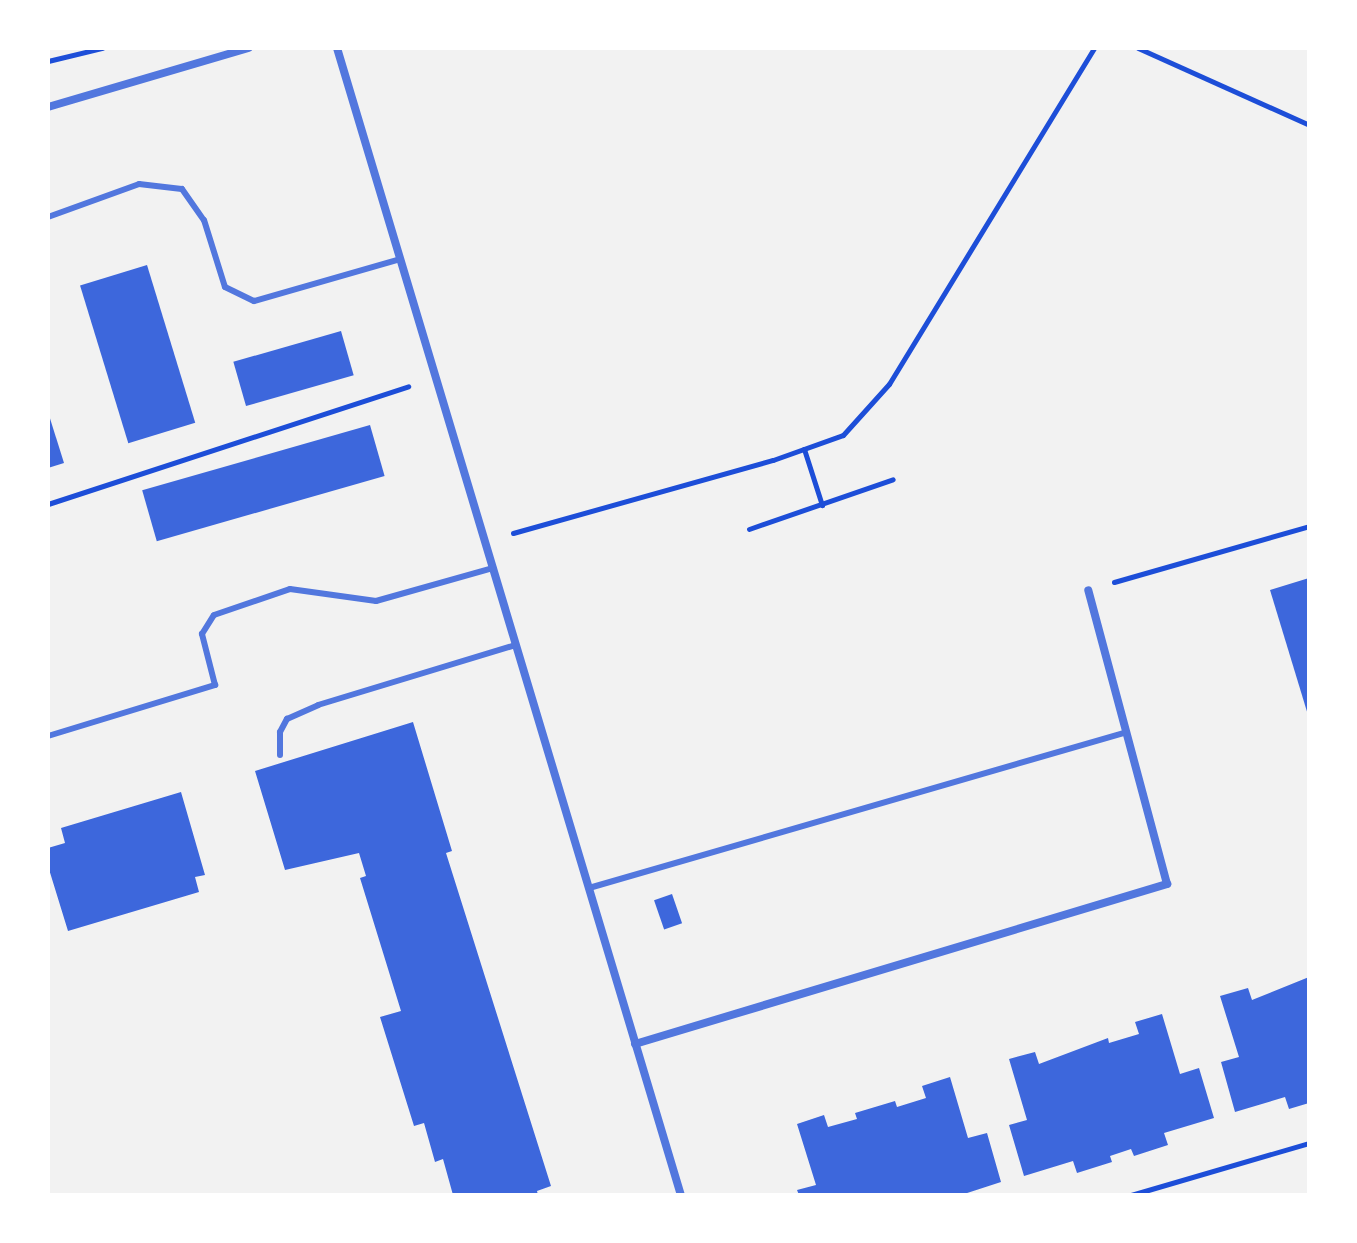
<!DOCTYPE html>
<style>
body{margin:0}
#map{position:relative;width:1357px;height:1243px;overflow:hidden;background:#f2f2f2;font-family:"Crimson Pro",serif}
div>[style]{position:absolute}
.building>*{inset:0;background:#3d67dc;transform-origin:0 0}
.path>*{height:5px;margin:-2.5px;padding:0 2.5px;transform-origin:2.5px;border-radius:2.5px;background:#1d4ed8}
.service>*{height:6px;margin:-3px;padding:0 3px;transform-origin:3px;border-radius:3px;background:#5277de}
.minor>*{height:8px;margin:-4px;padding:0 4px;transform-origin:4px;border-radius:4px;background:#5277de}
span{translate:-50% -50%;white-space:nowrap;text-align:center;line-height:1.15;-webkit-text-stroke:6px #fff;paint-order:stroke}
.frame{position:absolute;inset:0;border:50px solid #fff;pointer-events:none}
</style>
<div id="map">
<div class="building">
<i style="left:147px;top:265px;width:165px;height:70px;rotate:73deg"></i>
<i style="left:341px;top:331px;width:46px;height:112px;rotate:74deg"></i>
<i style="clip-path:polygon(48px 412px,64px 463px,48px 468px)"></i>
<i style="left:370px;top:425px;width:53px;height:237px;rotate:74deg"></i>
<i style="clip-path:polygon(1309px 578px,1309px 715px,1308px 715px,1270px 590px)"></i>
<i style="clip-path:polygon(413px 722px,452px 851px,446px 853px,551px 1186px,537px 1191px,538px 1195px,453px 1195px,443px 1159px,435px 1162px,424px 1123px,414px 1126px,380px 1017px,401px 1011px,360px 878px,366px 876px,359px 853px,285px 870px,255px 771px)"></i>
<i style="clip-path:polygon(181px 792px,205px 875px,195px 877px,199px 892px,68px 931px,48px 866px,48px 848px,65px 843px,61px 828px)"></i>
<i style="left:672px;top:894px;width:31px;height:19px;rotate:71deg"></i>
<i style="clip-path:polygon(1309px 977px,1309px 1103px,1289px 1109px,1285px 1097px,1235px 1112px,1221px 1062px,1239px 1057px,1220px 996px,1248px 988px,1252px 1000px)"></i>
<i style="clip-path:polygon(1162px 1014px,1180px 1074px,1199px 1068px,1214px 1118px,1164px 1133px,1168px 1145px,1134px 1156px,1131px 1149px,1110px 1156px,1112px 1162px,1077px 1173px,1073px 1161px,1024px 1176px,1009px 1125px,1027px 1120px,1009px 1059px,1035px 1052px,1039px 1064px,1108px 1038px,1109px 1043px,1139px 1034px,1135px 1022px)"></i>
<i style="clip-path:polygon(950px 1077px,968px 1138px,987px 1133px,1001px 1182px,961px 1195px,799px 1195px,797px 1190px,816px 1185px,797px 1124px,824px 1115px,828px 1127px,857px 1119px,855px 1113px,895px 1101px,897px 1107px,926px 1098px,922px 1086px)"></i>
</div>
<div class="path">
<i style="left:1138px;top:48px;width:188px;rotate:24.2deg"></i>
<i style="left:48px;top:61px;width:56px;rotate:-13.5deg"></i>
<i style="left:804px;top:449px;width:59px;rotate:72.2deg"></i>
<i style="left:48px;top:504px;width:379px;rotate:-18.1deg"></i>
<i style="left:749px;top:529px;width:152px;rotate:-19.1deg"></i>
<i style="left:513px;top:533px;width:270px;rotate:-15.7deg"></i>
<i style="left:773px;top:460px;width:74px;rotate:-19.7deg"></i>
<i style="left:843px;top:435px;width:69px;rotate:-48deg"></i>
<i style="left:889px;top:384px;width:394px;rotate:-58.6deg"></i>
<i style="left:1114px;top:582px;width:203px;rotate:-16deg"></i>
<i style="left:1131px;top:1195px;width:185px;rotate:-16.3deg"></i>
</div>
<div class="service">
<i style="left:48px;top:217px;width:97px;rotate:-19.9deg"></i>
<i style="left:139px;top:184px;width:43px;rotate:6.6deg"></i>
<i style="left:182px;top:189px;width:38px;rotate:55deg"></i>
<i style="left:204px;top:220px;width:70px;rotate:72.6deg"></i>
<i style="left:225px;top:287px;width:32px;rotate:26deg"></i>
<i style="left:254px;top:301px;width:152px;rotate:-16deg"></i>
<i style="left:48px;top:736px;width:175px;rotate:-17deg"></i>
<i style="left:215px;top:685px;width:53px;rotate:-104.3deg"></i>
<i style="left:202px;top:634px;width:22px;rotate:-58deg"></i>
<i style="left:214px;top:615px;width:80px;rotate:-18.9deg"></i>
<i style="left:290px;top:589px;width:87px;rotate:7.9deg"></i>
<i style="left:376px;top:601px;width:122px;rotate:-15.8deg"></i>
<i style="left:280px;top:755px;width:23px;rotate:-90deg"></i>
<i style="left:280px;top:732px;width:15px;rotate:-62deg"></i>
<i style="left:287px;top:719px;width:34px;rotate:-24deg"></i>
<i style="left:318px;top:705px;width:207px;rotate:-16.9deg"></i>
<i style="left:589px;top:888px;width:560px;rotate:-16.17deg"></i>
</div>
<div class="minor">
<i style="left:337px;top:48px;width:1197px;rotate:73.31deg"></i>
<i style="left:48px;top:107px;width:209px;rotate:-16.4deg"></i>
<i style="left:635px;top:1044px;width:556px;rotate:-16.74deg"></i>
<i style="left:1167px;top:884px;width:304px;rotate:-105deg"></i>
</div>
<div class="frame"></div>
</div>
